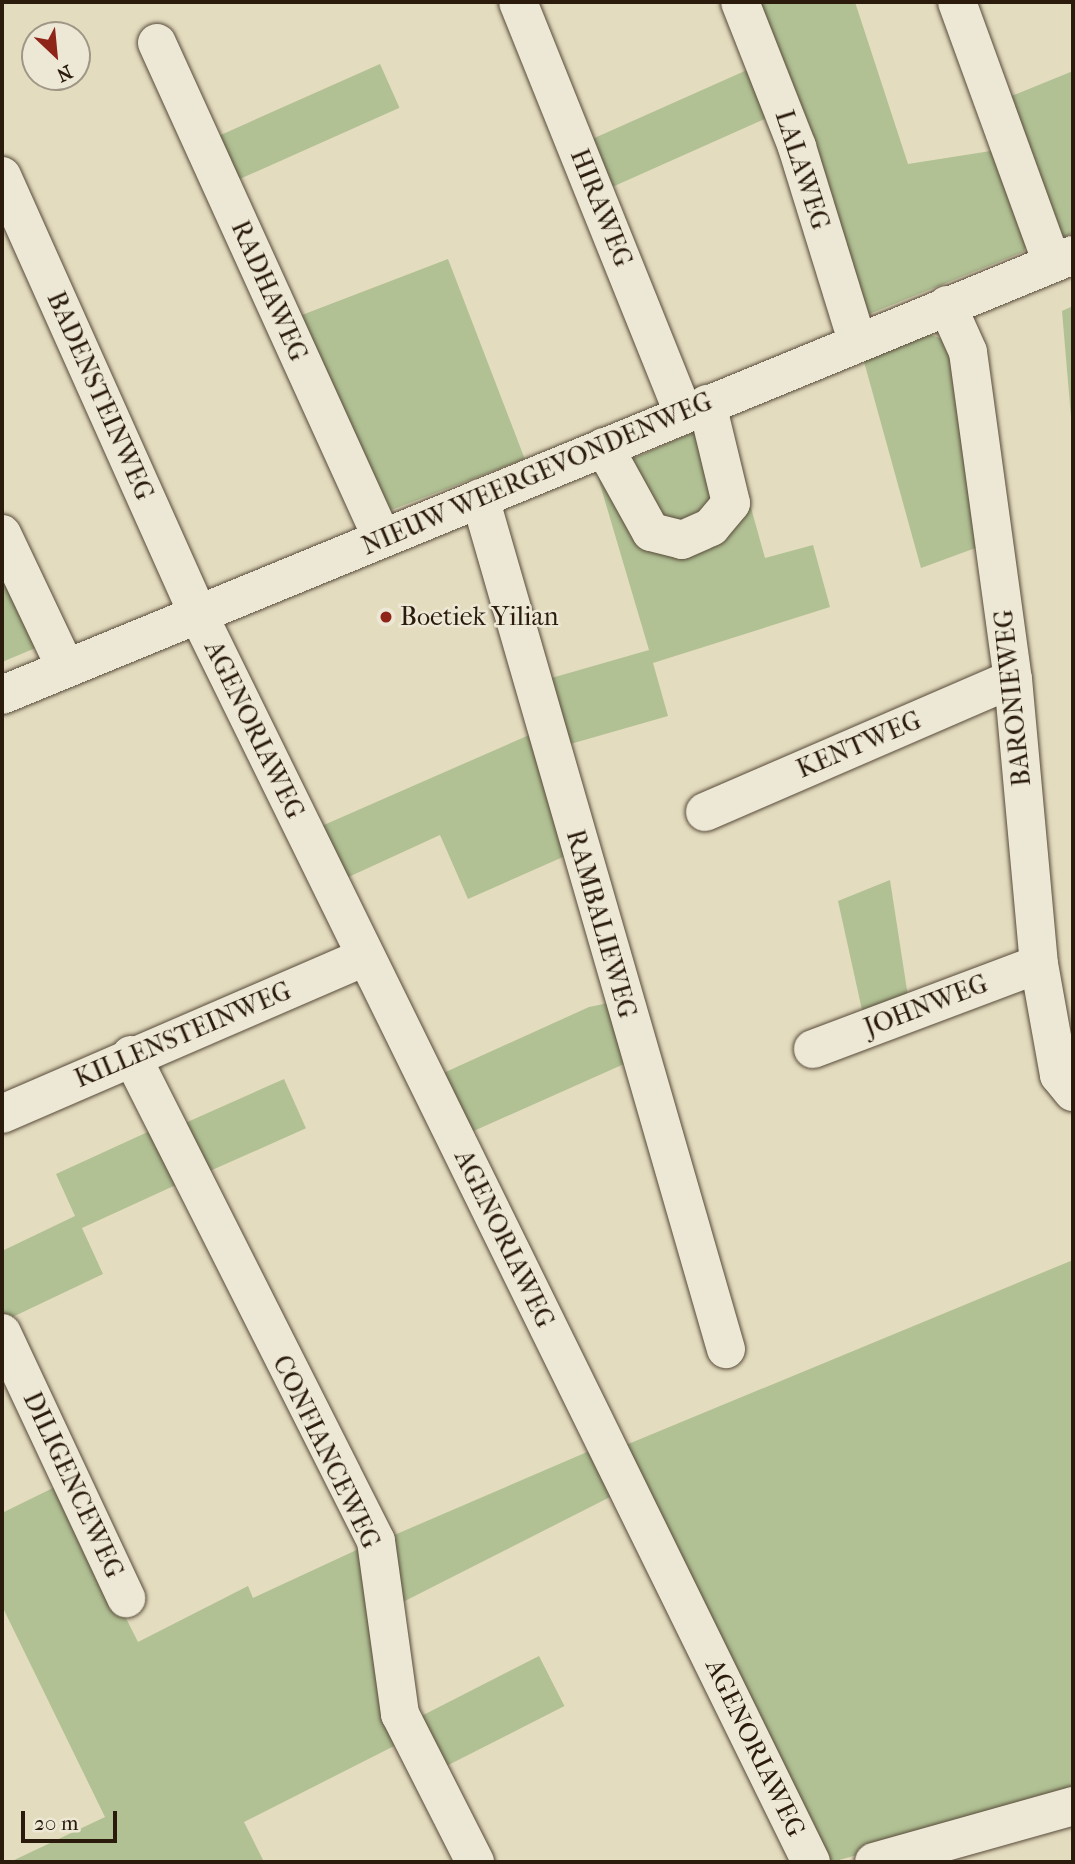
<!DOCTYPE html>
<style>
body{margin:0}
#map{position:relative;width:1075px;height:1864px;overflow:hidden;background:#e4dcbf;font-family:"IM FELL French Canon",serif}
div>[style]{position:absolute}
.green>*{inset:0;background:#b1c194;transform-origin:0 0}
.roads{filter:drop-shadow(0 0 2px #584b3a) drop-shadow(0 0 2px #584b3a)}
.minor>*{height:38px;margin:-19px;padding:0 19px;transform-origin:19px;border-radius:19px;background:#ede8d5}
.dots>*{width:19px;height:19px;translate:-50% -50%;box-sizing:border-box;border:4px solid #ede8d5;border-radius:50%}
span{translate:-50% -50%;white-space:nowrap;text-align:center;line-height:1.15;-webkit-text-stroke:5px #ede8d5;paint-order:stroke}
.street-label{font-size:26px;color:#2a1b0d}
.poi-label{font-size:26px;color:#2a1b0d}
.left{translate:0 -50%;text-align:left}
.frame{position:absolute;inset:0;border:4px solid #2a1b0d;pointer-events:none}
.north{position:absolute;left:21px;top:21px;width:70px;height:70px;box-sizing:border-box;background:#ede8d5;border:2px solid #9f9685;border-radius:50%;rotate:154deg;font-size:19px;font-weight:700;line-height:28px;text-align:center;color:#2a1b0d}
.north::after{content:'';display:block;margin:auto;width:24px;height:32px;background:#8f2418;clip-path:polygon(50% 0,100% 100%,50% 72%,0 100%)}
.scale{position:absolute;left:21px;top:1811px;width:96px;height:32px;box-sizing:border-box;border:4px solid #2a1b0d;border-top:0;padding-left:9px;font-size:21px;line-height:24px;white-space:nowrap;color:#2a1b0d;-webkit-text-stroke:5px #ede8d5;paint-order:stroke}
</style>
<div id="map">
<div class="green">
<i style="clip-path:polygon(749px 2px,855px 2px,908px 164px,997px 150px,1032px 237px,1023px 252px,857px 319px)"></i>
<i style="left:380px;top:64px;width:48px;height:186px;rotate:66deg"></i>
<i style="left:747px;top:70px;width:52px;height:175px;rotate:66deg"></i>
<i style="clip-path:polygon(1073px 71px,1073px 233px,1053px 241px,1004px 99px)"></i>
<i style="left:448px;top:259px;width:214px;height:169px;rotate:69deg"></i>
<i style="clip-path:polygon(1073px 306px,1073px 416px,1071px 417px,1062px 311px)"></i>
<i style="clip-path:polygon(925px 333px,949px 341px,981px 546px,921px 568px,863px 358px)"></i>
<i style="clip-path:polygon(726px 418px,765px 558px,813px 545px,830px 607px,653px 663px,668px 716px,560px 747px,541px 681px,649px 650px,597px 474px)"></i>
<i style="clip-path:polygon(2px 574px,38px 647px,2px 662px)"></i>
<i style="clip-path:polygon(536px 732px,572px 853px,468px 899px,440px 835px,342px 880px,317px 828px)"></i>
<i style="clip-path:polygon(890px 880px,909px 1003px,864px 1019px,838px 901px)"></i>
<i style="clip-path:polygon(613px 1002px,633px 1060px,467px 1134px,439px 1075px,589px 1007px)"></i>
<i style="left:284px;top:1079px;width:54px;height:115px;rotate:66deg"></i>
<i style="clip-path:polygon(152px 1130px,178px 1184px,82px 1228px,103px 1274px,2px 1322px,2px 1251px,75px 1216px,56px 1174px)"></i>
<i style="clip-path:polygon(1073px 1260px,1073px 1795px,832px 1862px,818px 1846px,621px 1447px)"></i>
<i style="clip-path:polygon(594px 1449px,616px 1494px,393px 1607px,385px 1539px)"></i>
<i style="clip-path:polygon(59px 1485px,138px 1642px,248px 1586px,253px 1598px,363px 1547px,404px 1741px,244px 1822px,264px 1862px,10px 1862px,105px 1817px,2px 1606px,2px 1513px)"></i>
<i style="left:539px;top:1656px;width:56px;height:143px;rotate:63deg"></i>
</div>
<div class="roads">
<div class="minor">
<i style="left:518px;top:2px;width:444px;rotate:68.1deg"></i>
<i style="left:740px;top:2px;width:156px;rotate:68.5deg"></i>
<i style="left:797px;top:147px;width:203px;rotate:72.8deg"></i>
<i style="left:957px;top:2px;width:278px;rotate:70deg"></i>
<i style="left:157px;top:43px;width:544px;rotate:65.56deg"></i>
<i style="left:2px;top:176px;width:482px;rotate:65.9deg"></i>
<i style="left:199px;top:616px;width:1388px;rotate:63.84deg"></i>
<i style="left:947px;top:305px;width:51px;rotate:65.9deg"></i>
<i style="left:968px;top:352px;width:330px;rotate:82.2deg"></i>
<i style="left:1013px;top:679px;width:286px;rotate:84.8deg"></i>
<i style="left:1039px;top:964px;width:113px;rotate:79.8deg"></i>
<i style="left:1059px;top:1075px;width:22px;rotate:51deg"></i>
<i style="left:604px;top:447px;width:97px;rotate:61.1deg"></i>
<i style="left:651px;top:532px;width:32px;rotate:14deg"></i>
<i style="left:682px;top:540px;width:32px;rotate:-24deg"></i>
<i style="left:711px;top:527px;width:31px;rotate:-50deg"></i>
<i style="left:731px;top:503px;width:102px;rotate:-103.6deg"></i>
<i style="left:480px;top:498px;width:886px;rotate:73.88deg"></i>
<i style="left:2px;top:534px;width:149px;rotate:64.6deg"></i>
<i style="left:2px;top:695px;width:1158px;rotate:-22.33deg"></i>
<i style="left:705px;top:812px;width:335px;rotate:-23.4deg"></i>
<i style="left:813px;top:1049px;width:241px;rotate:-20.6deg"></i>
<i style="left:131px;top:1055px;width:544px;rotate:63.25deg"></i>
<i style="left:376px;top:1541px;width:175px;rotate:82.1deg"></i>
<i style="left:400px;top:1714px;width:166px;rotate:63.1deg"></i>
<i style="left:2px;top:1114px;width:395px;rotate:-23.4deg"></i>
<i style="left:2px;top:1333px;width:293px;rotate:64.9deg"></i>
<i style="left:874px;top:1862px;width:207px;rotate:-15.7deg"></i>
</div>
</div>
<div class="dots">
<i style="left:386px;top:617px;background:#8f2418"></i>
</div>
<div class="street-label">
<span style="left:802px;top:170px;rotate:72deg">LALAWEG</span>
<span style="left:601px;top:208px;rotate:68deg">HIRAWEG</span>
<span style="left:269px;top:291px;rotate:66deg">RADHAWEG</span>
<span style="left:100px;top:396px;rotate:66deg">BADENSTEINWEG</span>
<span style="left:537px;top:474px;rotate:-23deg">NIEUW WEERGEVONDENWEG</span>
<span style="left:1013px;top:698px;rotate:-96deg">BARONIEWEG</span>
<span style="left:254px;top:730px;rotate:64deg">AGENORIAWEG</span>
<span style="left:859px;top:745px;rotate:-23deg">KENTWEG</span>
<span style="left:601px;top:924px;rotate:74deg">RAMBALIEWEG</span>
<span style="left:926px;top:1006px;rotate:-21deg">JOHNWEG</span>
<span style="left:183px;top:1035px;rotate:-23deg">KILLENSTEINWEG</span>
<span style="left:504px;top:1239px;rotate:64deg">AGENORIAWEG</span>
<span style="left:326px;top:1452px;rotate:64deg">CONFIANCEWEG</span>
<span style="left:73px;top:1485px;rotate:65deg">DILIGENCEWEG</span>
<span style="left:755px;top:1748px;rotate:64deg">AGENORIAWEG</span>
</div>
<div class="poi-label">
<span class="left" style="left:400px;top:617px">Boetiek Yilian</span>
</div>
<div class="frame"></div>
<div class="north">N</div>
<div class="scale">20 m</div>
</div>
